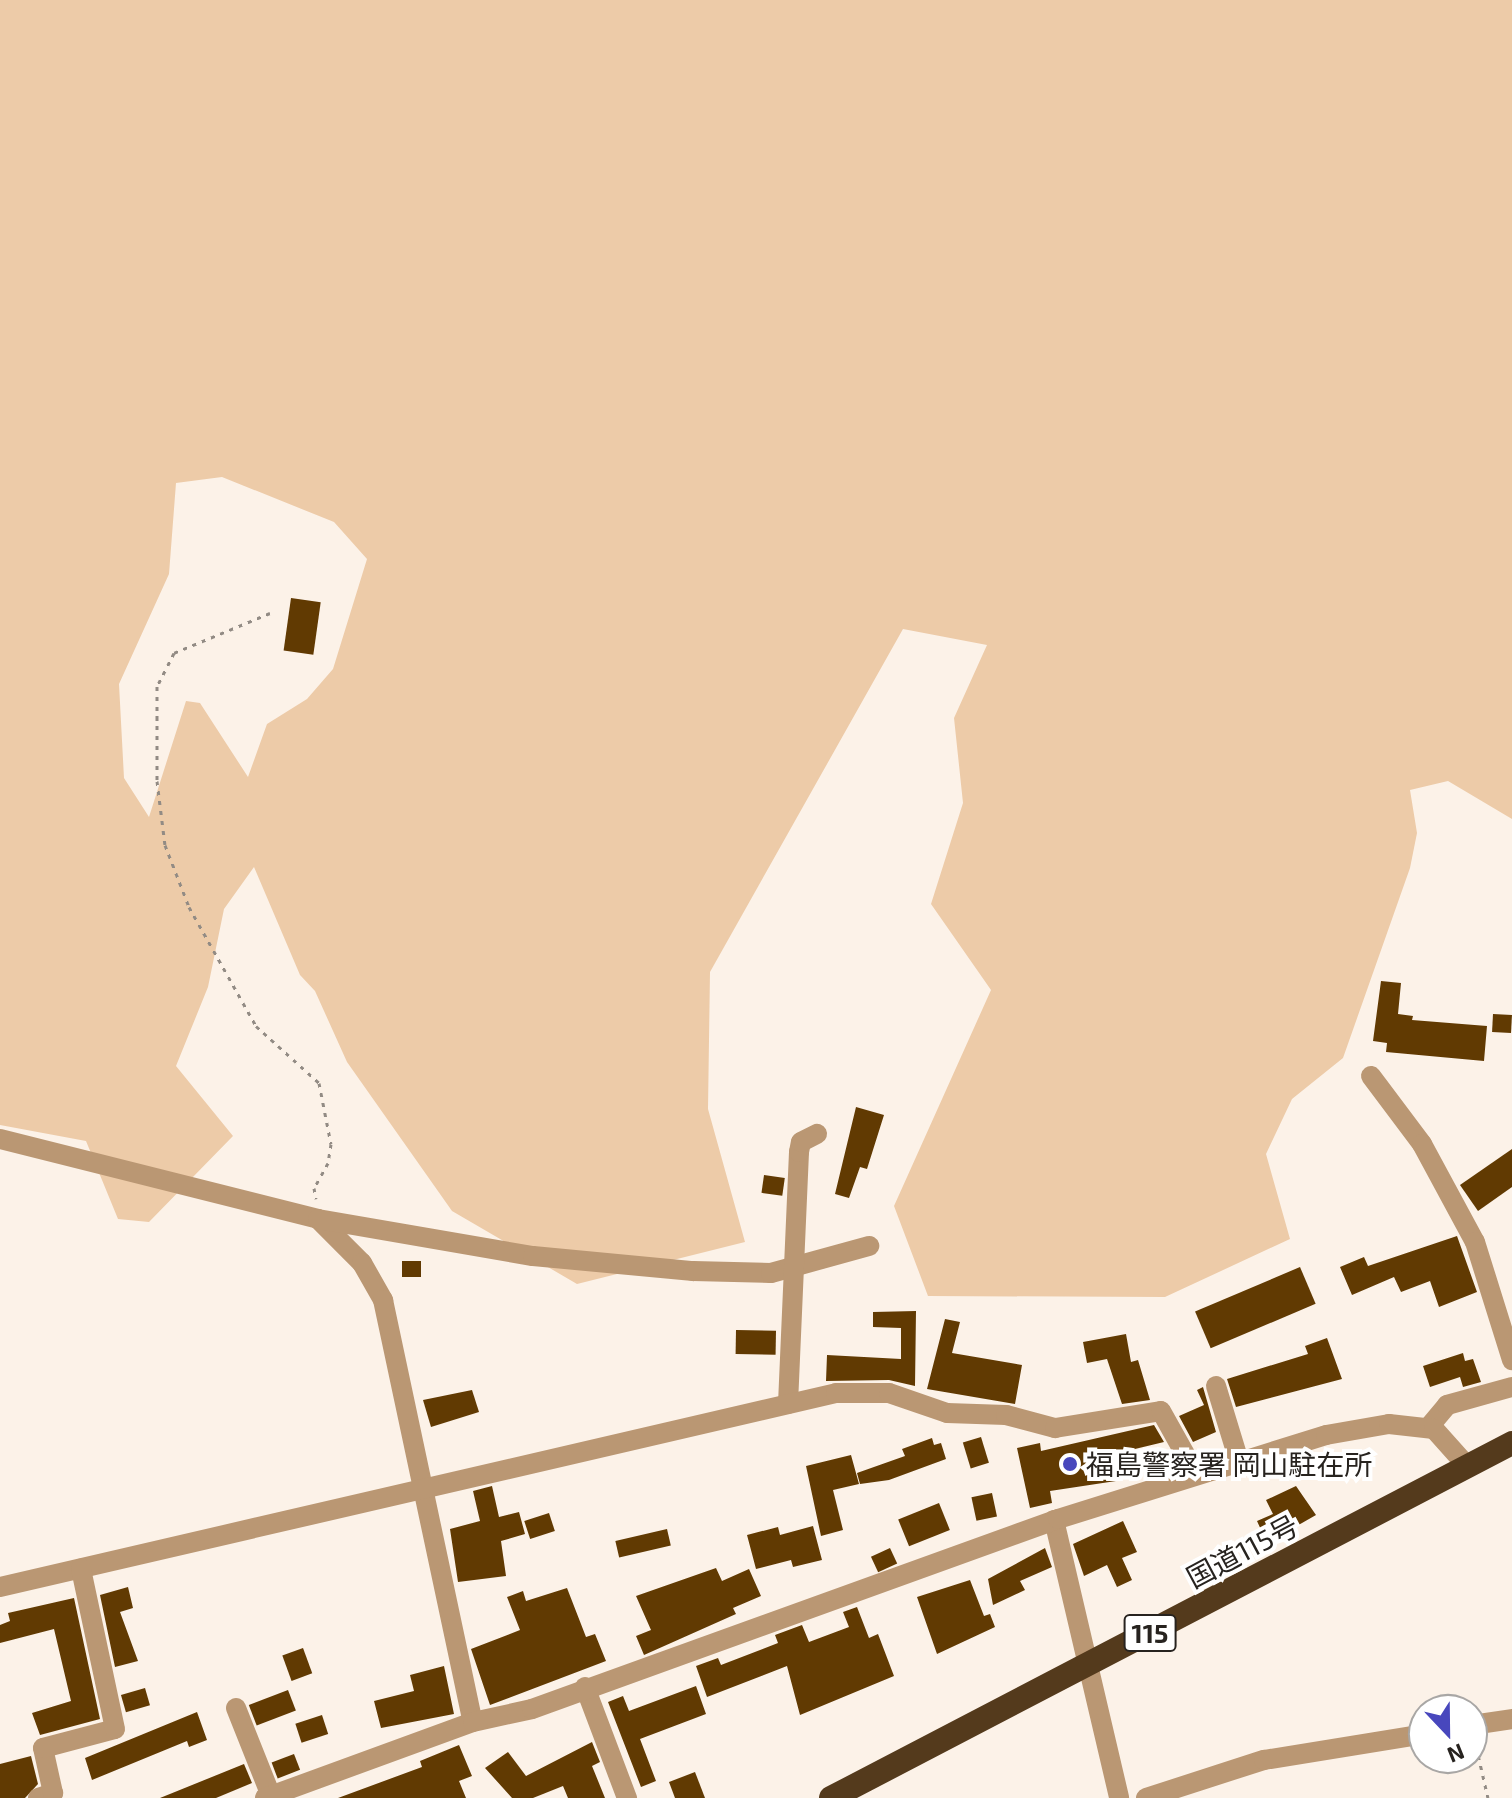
<!DOCTYPE html>
<meta charset="utf-8">
<style>
body{margin:0}
#map{position:relative;width:1512px;height:1798px;overflow:hidden;background:#fcf2e8;font-family:"Exo 2","Noto Sans JP",sans-serif}
div>[style]{position:absolute}
.green>*{inset:0;background:#edcba8}
.building>*{inset:0;background:#613a02;transform-origin:0 0}
.path>*{height:3px;margin-top:-1.5px;transform-origin:0;background:repeating-linear-gradient(90deg,#928b84 0 4px,transparent 0 10px)}
.street>*{height:20px;margin:-10px;padding:0 10px;transform-origin:10px;border-radius:10px;background:#ba9773}
.highway>*{height:24px;margin:-12px;padding:0 12px;transform-origin:12px;border-radius:12px;background:#543a1c}
.dots>*{width:22px;height:22px;translate:-50% -50%;box-sizing:border-box;border:4px solid #fff;border-radius:50%}
span{translate:-50% -50%;white-space:nowrap;text-align:center;line-height:1.15;-webkit-text-stroke:8px #fff;paint-order:stroke}
.shield-label span{padding:2px 6px;background:#fff;border:2px solid;border-radius:6px;-webkit-text-stroke-width:0}
.shield-label{font-size:26px;color:#27231f;font-weight:700}
.poi-label{font-size:28px;color:#27231f}
.left{translate:0 -50%;text-align:left}
.street-label{font-size:28px;color:#27231f}
.north{position:absolute;left:1408px;top:1694px;width:80px;height:80px;box-sizing:border-box;background:#fff;border:2px solid #a9a7a5;border-radius:50%;rotate:158deg;font-size:22px;font-weight:700;line-height:32px;text-align:center;color:#27231f}
.north::after{content:'';display:block;margin:auto;width:28px;height:36px;background:#4847bd;clip-path:polygon(50% 0,100% 100%,50% 72%,0 100%)}
</style>
<div id="map">
<div class="green">
<i style="clip-path:polygon(evenodd,0 0,1512px 0,1512px 819px,1448px 781px,1410px 790px,1417px 833px,1410px 868px,1343px 1058px,1292px 1099px,1266px 1154px,1290px 1239px,1165px 1297px,928px 1296px,894px 1206px,991px 990px,931px 904px,963px 803px,954px 718px,987px 645px,903px 629px,710px 972px,708px 1109px,745px 1242px,577px 1284px,452px 1211px,347px 1062px,315px 991px,300px 975px,254px 867px,224px 909px,208px 987px,176px 1066px,233px 1136px,149px 1222px,118px 1219px,86px 1141px,0 1125px,0 0,222px 477px,334px 522px,367px 559px,333px 669px,307px 699px,267px 724px,248px 777px,200px 703px,186px 701px,149px 817px,124px 778px,119px 684px,169px 574px,176px 483px,222px 477px)"></i>
</div>
<div class="building">
<i style="left:291px;top:598px;width:30px;height:53px;rotate:8deg"></i>
<i style="clip-path:polygon(1381px 981px,1401px 983px,1398px 1014px,1413px 1016px,1412px 1020px,1487px 1026px,1484px 1061px,1386px 1052px,1387px 1043px,1373px 1041px)"></i>
<i style="left:1493px;top:1014px;width:19px;height:18px;rotate:3deg"></i>
<i style="clip-path:polygon(856px 1107px,884px 1115px,867px 1169px,860px 1167px,849px 1198px,835px 1194px)"></i>
<i style="clip-path:polygon(1512px 1149px,1512px 1187px,1478px 1211px,1460px 1185px)"></i>
<i style="left:764px;top:1175px;width:21px;height:18px;rotate:8deg"></i>
<i style="clip-path:polygon(1457px 1236px,1477px 1292px,1439px 1307px,1430px 1281px,1401px 1292px,1394px 1277px,1352px 1295px,1340px 1267px,1364px 1257px,1368px 1266px)"></i>
<i style="left:421px;top:1261px;width:16px;height:19px;rotate:90deg"></i>
<i style="left:1300px;top:1267px;width:40px;height:114px;rotate:67deg"></i>
<i style="clip-path:polygon(916px 1311px,915px 1386px,889px 1380px,826px 1381px,827px 1355px,901px 1359px,901px 1328px,873px 1327px,873px 1312px)"></i>
<i style="clip-path:polygon(945px 1319px,960px 1322px,952px 1353px,1022px 1365px,1015px 1404px,927px 1389px)"></i>
<i style="left:736px;top:1330px;width:40px;height:24px;rotate:1deg"></i>
<i style="clip-path:polygon(1126px 1334px,1131px 1362px,1138px 1360px,1150px 1400px,1122px 1404px,1107px 1359px,1087px 1363px,1083px 1342px)"></i>
<i style="clip-path:polygon(1327px 1338px,1342px 1379px,1236px 1407px,1227px 1379px,1308px 1354px,1305px 1346px)"></i>
<i style="clip-path:polygon(1463px 1353px,1465px 1361px,1473px 1359px,1481px 1382px,1463px 1387px,1460px 1377px,1430px 1387px,1423px 1366px)"></i>
<i style="clip-path:polygon(1203px 1387px,1216px 1432px,1193px 1442px,1179px 1416px,1204px 1405px,1197px 1390px)"></i>
<i style="clip-path:polygon(472px 1390px,479px 1412px,431px 1427px,423px 1400px)"></i>
<i style="clip-path:polygon(1154px 1425px,1164px 1442px,1110px 1455px,1116px 1481px,1050px 1491px,1052px 1503px,1030px 1508px,1017px 1448px,1040px 1443px,1041px 1451px)"></i>
<i style="left:981px;top:1437px;width:27px;height:19px;rotate:73deg"></i>
<i style="clip-path:polygon(932px 1438px,934px 1445px,941px 1443px,946px 1459px,889px 1480px,860px 1484px,857px 1473px,905px 1456px,902px 1449px)"></i>
<i style="clip-path:polygon(851px 1455px,859px 1484px,833px 1490px,843px 1530px,821px 1536px,806px 1466px)"></i>
<i style="clip-path:polygon(492px 1486px,499px 1517px,519px 1512px,525px 1534px,501px 1541px,506px 1576px,458px 1582px,450px 1529px,480px 1521px,473px 1491px)"></i>
<i style="clip-path:polygon(1296px 1486px,1316px 1515px,1267px 1543px,1257px 1521px,1273px 1514px,1266px 1500px)"></i>
<i style="left:992px;top:1493px;width:24px;height:21px;rotate:78deg"></i>
<i style="left:939px;top:1503px;width:29px;height:44px;rotate:68deg"></i>
<i style="left:549px;top:1513px;width:19px;height:26px;rotate:72deg"></i>
<i style="clip-path:polygon(1123px 1521px,1137px 1552px,1122px 1558px,1132px 1580px,1117px 1587px,1107px 1565px,1084px 1576px,1073px 1544px)"></i>
<i style="clip-path:polygon(813px 1526px,822px 1560px,793px 1567px,791px 1560px,756px 1569px,747px 1535px,778px 1527px,780px 1535px)"></i>
<i style="left:667px;top:1529px;width:17px;height:53px;rotate:77deg"></i>
<i style="left:890px;top:1548px;width:17px;height:21px;rotate:65deg"></i>
<i style="clip-path:polygon(1045px 1548px,1052px 1567px,1020px 1581px,1025px 1590px,993px 1605px,988px 1579px)"></i>
<i style="clip-path:polygon(716px 1568px,722px 1581px,749px 1569px,761px 1596px,733px 1608px,736px 1614px,644px 1655px,636px 1636px,651px 1630px,636px 1596px)"></i>
<i style="clip-path:polygon(970px 1580px,984px 1616px,990px 1614px,995px 1627px,937px 1654px,917px 1597px)"></i>
<i style="clip-path:polygon(128px 1587px,133px 1608px,120px 1612px,138px 1661px,115px 1667px,100px 1595px)"></i>
<i style="clip-path:polygon(567px 1588px,586px 1637px,595px 1634px,606px 1661px,490px 1705px,471px 1649px,520px 1630px,507px 1597px,523px 1591px,526px 1601px)"></i>
<i style="clip-path:polygon(74px 1598px,100px 1719px,40px 1735px,32px 1713px,71px 1701px,54px 1629px,0 1643px,0 1625px,10px 1621px,8px 1613px)"></i>
<i style="clip-path:polygon(857px 1607px,869px 1638px,878px 1634px,894px 1676px,800px 1715px,787px 1666px,707px 1697px,696px 1666px,718px 1658px,721px 1665px,778px 1643px,775px 1635px,802px 1625px,809px 1642px,849px 1627px,843px 1612px)"></i>
<i style="left:303px;top:1648px;width:27px;height:22px;rotate:70deg"></i>
<i style="clip-path:polygon(444px 1666px,454px 1714px,381px 1728px,374px 1701px,414px 1691px,410px 1675px)"></i>
<i style="clip-path:polygon(696px 1686px,706px 1714px,640px 1739px,656px 1781px,641px 1787px,608px 1702px,623px 1696px,629px 1711px)"></i>
<i style="left:145px;top:1688px;width:18px;height:25px;rotate:74deg"></i>
<i style="left:288px;top:1690px;width:22px;height:42px;rotate:69deg"></i>
<i style="clip-path:polygon(197px 1712px,207px 1740px,189px 1747px,187px 1741px,92px 1780px,85px 1758px)"></i>
<i style="left:322px;top:1715px;width:20px;height:28px;rotate:72deg"></i>
<i style="clip-path:polygon(592px 1742px,600px 1762px,592px 1766px,605px 1798px,568px 1798px,563px 1786px,533px 1798px,512px 1798px,485px 1768px,508px 1752px,526px 1776px)"></i>
<i style="clip-path:polygon(459px 1745px,472px 1776px,459px 1781px,466px 1798px,338px 1798px,422px 1767px,420px 1761px)"></i>
<i style="left:294px;top:1754px;width:17px;height:24px;rotate:69deg"></i>
<i style="clip-path:polygon(31px 1756px,38px 1784px,25px 1798px,0 1798px,0 1764px)"></i>
<i style="clip-path:polygon(244px 1764px,252px 1783px,216px 1798px,160px 1798px)"></i>
<i style="clip-path:polygon(695px 1772px,705px 1798px,675px 1798px,669px 1782px)"></i>
</div>
<div class="path">
<i style="left:270px;top:613px;width:104px;rotate:157.4deg"></i>
<i style="left:174px;top:653px;width:37px;rotate:117deg"></i>
<i style="left:157px;top:686px;width:95px;rotate:90deg"></i>
<i style="left:157px;top:781px;width:64px;rotate:82.9deg"></i>
<i style="left:165px;top:845px;width:66px;rotate:68.8deg"></i>
<i style="left:189px;top:907px;width:137px;rotate:60.6deg"></i>
<i style="left:256px;top:1026px;width:85px;rotate:42.1deg"></i>
<i style="left:319px;top:1083px;width:62px;rotate:78.9deg"></i>
<i style="left:331px;top:1144px;width:19px;rotate:99deg"></i>
<i style="left:328px;top:1163px;width:29px;rotate:119deg"></i>
<i style="left:314px;top:1188px;width:11px;rotate:80deg"></i>
<i style="left:1476px;top:1746px;width:53px;rotate:77deg"></i>
</div>
<div class="street">
<i style="left:1371px;top:1076px;width:85px;rotate:53.1deg"></i>
<i style="left:1422px;top:1144px;width:111px;rotate:61.6deg"></i>
<i style="left:1475px;top:1242px;width:124px;rotate:72.6deg"></i>
<i style="left:0;top:1139px;width:328px;rotate:14.1deg"></i>
<i style="left:318px;top:1219px;width:62px;rotate:45deg"></i>
<i style="left:362px;top:1263px;width:43px;rotate:60.4deg"></i>
<i style="left:383px;top:1300px;width:431px;rotate:78deg"></i>
<i style="left:318px;top:1219px;width:218px;rotate:9.8deg"></i>
<i style="left:533px;top:1256px;width:161px;rotate:5.4deg"></i>
<i style="left:693px;top:1271px;width:78px;rotate:1.5deg"></i>
<i style="left:771px;top:1273px;width:102px;rotate:-15.4deg"></i>
<i style="left:1216px;top:1386px;width:78px;rotate:73deg"></i>
<i style="left:788px;top:1404px;width:252px;rotate:-87.5deg"></i>
<i style="left:799px;top:1152px;width:10px;rotate:-79deg"></i>
<i style="left:801px;top:1142px;width:18px;rotate:-27deg"></i>
<i style="left:1428px;top:1428px;width:30px;rotate:-50deg"></i>
<i style="left:1447px;top:1405px;width:67px;rotate:-15.5deg"></i>
<i style="left:1054px;top:1520px;width:285px;rotate:76.8deg"></i>
<i style="left:0;top:1587px;width:858px;rotate:-13.06deg"></i>
<i style="left:836px;top:1393px;width:53px"></i>
<i style="left:889px;top:1393px;width:61px;rotate:19deg"></i>
<i style="left:947px;top:1413px;width:59px;rotate:1.9deg"></i>
<i style="left:1006px;top:1415px;width:51px;rotate:14.9deg"></i>
<i style="left:1055px;top:1428px;width:107px;rotate:-9.1deg"></i>
<i style="left:1161px;top:1411px;width:72px;rotate:60.9deg"></i>
<i style="left:585px;top:1687px;width:119px;rotate:69.3deg"></i>
<i style="left:236px;top:1708px;width:95px;rotate:68.3deg"></i>
<i style="left:1472px;top:1725px;width:40px;rotate:-8.5deg"></i>
<i style="left:38px;top:1798px;width:16px;rotate:-18deg"></i>
<i style="left:53px;top:1793px;width:46px;rotate:-102.5deg"></i>
<i style="left:43px;top:1748px;width:74px;rotate:-14.8deg"></i>
<i style="left:115px;top:1729px;width:164px;rotate:-102deg"></i>
<i style="left:265px;top:1798px;width:221px;rotate:-20.1deg"></i>
<i style="left:473px;top:1722px;width:60px;rotate:-12.4deg"></i>
<i style="left:532px;top:1709px;width:559px;rotate:-19.86deg"></i>
<i style="left:1058px;top:1519px;width:281px;rotate:-17.4deg"></i>
<i style="left:1326px;top:1435px;width:64px;rotate:-9.9deg"></i>
<i style="left:1389px;top:1424px;width:45px;rotate:6.3deg"></i>
<i style="left:1434px;top:1429px;width:51px;rotate:48.2deg"></i>
<i style="left:1146px;top:1798px;width:124px;rotate:-17.9deg"></i>
<i style="left:1264px;top:1760px;width:162px;rotate:-9.2deg"></i>
</div>
<div class="highway">
<i style="left:831px;top:1798px;width:768px;rotate:-27.53deg"></i>
</div>
<div class="dots">
<i style="left:1070px;top:1464px;background:#4847bd"></i>
</div>
<div class="shield-label">
<span style="left:1150px;top:1633px">115</span>
</div>
<div class="poi-label">
<span class="left" style="left:1086px;top:1464px">福島警察署 岡山駐在所</span>
</div>
<div class="street-label">
<span style="left:1242px;top:1551px;rotate:-28deg">国道115号</span>
</div>
<div class="north">N</div>
</div>
